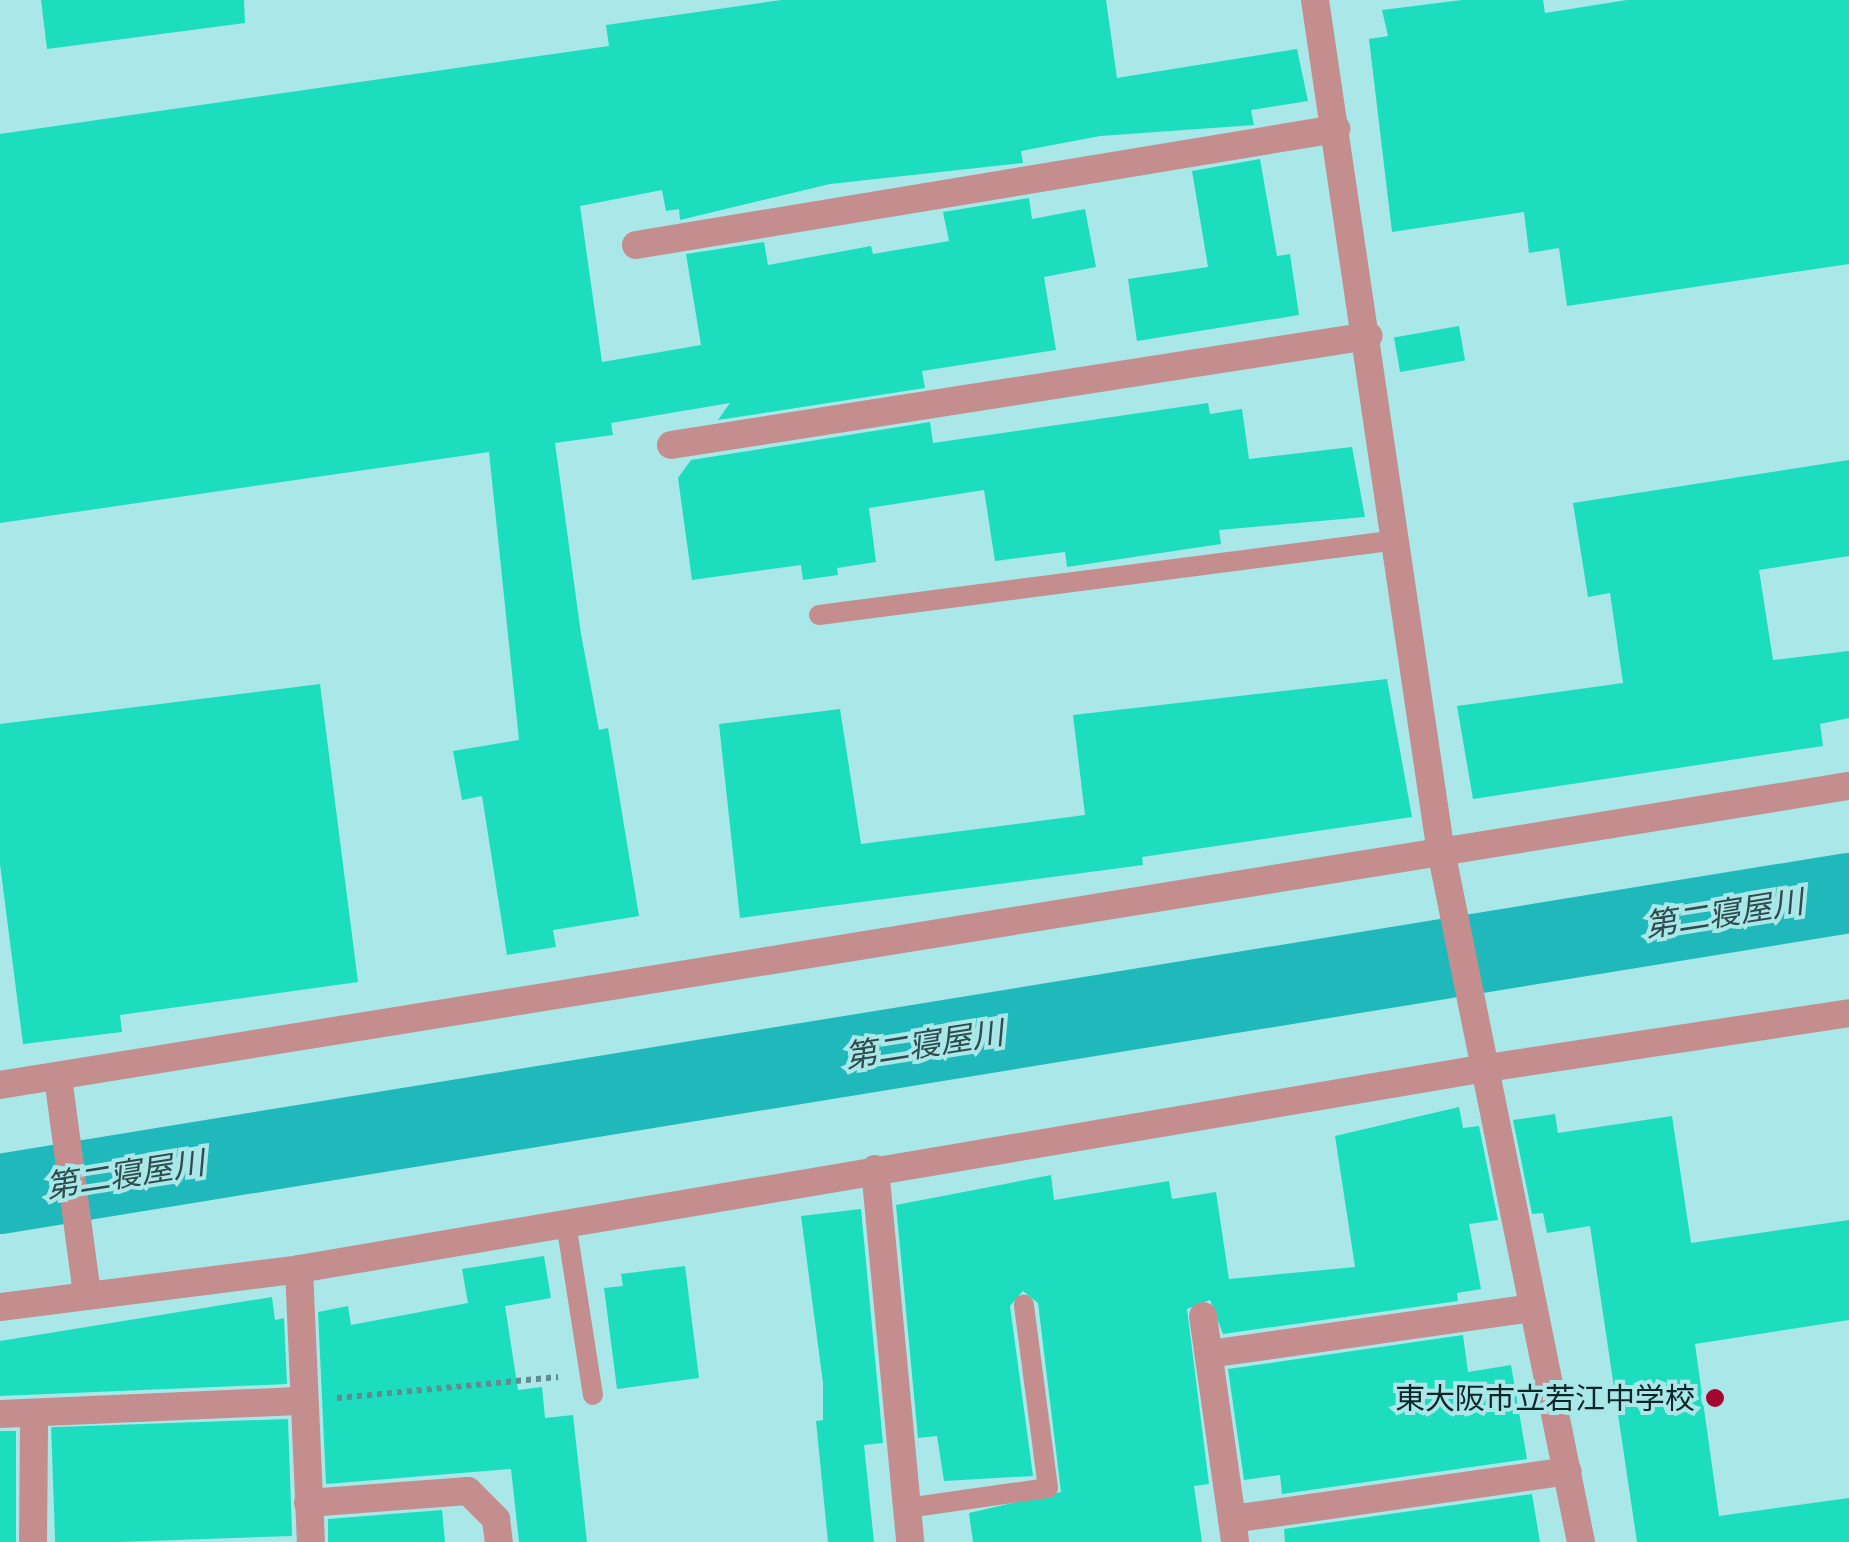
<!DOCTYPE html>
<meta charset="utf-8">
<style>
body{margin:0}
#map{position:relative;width:1849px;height:1542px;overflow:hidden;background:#a9e7e9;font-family:"Golos Text","Noto Sans JP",sans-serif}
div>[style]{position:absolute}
.river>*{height:80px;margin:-40px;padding:0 40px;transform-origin:40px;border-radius:40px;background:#1fb9bc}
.building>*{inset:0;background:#1cdebf;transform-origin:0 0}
.path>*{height:6px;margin-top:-3px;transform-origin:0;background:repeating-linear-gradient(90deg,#608d8f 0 5px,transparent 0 10px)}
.service>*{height:20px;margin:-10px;padding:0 10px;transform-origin:10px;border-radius:10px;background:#c48e8f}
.minor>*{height:28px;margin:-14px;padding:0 14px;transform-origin:14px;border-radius:14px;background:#c48e8f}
.tertiary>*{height:28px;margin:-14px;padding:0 14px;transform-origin:14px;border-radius:14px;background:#c48e8f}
.dots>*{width:28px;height:28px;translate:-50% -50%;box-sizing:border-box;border:5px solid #a9e7e9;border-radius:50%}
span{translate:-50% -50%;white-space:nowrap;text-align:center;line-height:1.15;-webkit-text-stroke:8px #a9e7e9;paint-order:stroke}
.poi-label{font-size:30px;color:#0d2728}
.right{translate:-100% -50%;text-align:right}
.water-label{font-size:32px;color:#2f4c4d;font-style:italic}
</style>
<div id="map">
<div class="river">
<i style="left:0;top:1194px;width:1873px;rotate:-9.25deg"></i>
</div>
<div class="building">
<i style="clip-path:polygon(41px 0,244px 0,245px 23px,47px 49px)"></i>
<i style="clip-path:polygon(781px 0,1106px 0,1117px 78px,1297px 49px,1308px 101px,1251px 110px,1254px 125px,1100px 136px,1021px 151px,1023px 163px,830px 184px,680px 220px,679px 209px,666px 211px,662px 190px,580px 206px,602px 362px,701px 345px,686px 254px,764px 242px,768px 265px,871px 246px,873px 254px,949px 241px,943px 212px,1029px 198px,1032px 219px,1085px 209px,1096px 267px,1044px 277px,1056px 350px,922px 371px,925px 388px,718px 420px,730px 403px,611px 423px,613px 435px,555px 443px,581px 634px,599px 730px,608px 728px,639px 916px,553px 930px,556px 947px,507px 955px,482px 796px,462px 800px,453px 751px,519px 740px,489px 452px,0 523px,0 134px,609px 46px,606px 25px)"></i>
<i style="clip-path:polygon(1462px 0,1543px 0,1545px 13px,1627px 0,1849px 0,1849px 264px,1567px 306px,1559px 248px,1529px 253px,1524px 212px,1392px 232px,1369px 39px,1388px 36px,1382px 10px)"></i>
<i style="clip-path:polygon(1260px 159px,1277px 256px,1290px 254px,1299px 315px,1137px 341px,1128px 279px,1208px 267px,1192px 171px)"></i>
<i style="left:1459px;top:326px;width:35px;height:66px;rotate:80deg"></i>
<i style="clip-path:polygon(1208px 403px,1210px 414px,1242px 409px,1249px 459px,1352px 447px,1365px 517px,1219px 530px,1221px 544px,1067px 567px,1065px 552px,995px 561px,984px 490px,869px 508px,876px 562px,837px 568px,838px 575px,803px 580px,801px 565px,692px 580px,678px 478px,691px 460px,930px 422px,933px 443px)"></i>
<i style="clip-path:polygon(1849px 460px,1849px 556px,1759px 570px,1773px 660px,1849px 651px,1849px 718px,1820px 724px,1823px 746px,1473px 799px,1457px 706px,1623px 683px,1610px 593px,1588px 597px,1573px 503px)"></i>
<i style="clip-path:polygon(1387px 679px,1412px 817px,1142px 857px,1143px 865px,740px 918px,719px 724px,840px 709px,861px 844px,1085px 815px,1073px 715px)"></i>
<i style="clip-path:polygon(320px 684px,358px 982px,120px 1015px,122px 1032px,23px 1044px,0 864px,0 724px)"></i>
<i style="clip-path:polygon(1459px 1107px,1463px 1128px,1479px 1126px,1498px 1220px,1469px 1224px,1481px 1289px,1457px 1293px,1458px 1301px,1223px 1334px,1210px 1300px,1187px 1309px,1209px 1484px,1194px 1486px,1202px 1542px,973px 1542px,969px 1513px,1061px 1492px,1038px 1303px,1023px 1291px,1010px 1306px,1033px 1476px,944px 1481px,937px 1436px,918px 1438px,896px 1205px,1051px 1175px,1054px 1200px,1169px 1181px,1172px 1199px,1216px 1192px,1229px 1279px,1355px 1267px,1335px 1136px)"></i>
<i style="clip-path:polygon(1555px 1114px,1558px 1133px,1672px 1116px,1691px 1243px,1849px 1220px,1849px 1320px,1695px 1344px,1719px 1516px,1849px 1498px,1849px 1542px,1637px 1542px,1590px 1226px,1547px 1233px,1543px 1213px,1532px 1214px,1513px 1120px)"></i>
<i style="clip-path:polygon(861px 1209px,883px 1443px,864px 1445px,874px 1542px,828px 1542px,816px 1421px,823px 1420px,823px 1383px,801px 1216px)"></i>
<i style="clip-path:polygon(544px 1256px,551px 1298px,505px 1306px,518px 1390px,542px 1387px,545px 1418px,573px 1415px,587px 1542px,519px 1542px,511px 1469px,326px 1484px,318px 1312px,348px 1306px,351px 1325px,468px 1303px,462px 1269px)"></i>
<i style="clip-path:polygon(685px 1266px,699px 1378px,617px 1389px,604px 1288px,623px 1286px,621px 1274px)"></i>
<i style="clip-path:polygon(272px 1297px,275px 1320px,284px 1318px,287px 1384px,0 1396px,0 1341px)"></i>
<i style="clip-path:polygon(1463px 1335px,1468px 1372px,1511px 1365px,1527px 1459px,1282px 1494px,1280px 1475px,1244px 1480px,1228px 1369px)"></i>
<i style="left:288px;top:1419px;width:117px;height:237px;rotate:88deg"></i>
<i style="left:0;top:1431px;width:16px;height:111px"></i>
<i style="clip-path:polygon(1532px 1494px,1540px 1542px,1285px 1542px,1284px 1529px)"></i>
<i style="clip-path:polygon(442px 1510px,445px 1542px,328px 1542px,328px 1519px)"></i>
</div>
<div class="path">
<i style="left:337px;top:1398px;width:222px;rotate:-5.4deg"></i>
</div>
<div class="service">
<i style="left:819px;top:615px;width:583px;rotate:-7.39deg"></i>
<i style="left:566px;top:1223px;width:174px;rotate:81.1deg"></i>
<i style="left:907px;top:1508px;width:142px;rotate:-8.1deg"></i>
<i style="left:1048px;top:1488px;width:185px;rotate:-97.5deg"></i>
</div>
<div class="minor">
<i style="left:1315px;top:0;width:855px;rotate:81.6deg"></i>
<i style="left:1440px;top:846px;width:710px;rotate:78.55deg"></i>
<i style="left:636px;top:245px;width:710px;rotate:-9.41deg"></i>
<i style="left:671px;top:445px;width:706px;rotate:-8.88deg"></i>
<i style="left:58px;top:1077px;width:218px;rotate:82.4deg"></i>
<i style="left:0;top:1085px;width:1873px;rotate:-9.19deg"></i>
<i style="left:875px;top:1169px;width:375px;rotate:84.6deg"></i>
<i style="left:299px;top:1269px;width:273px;rotate:87.5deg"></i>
<i style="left:0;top:1307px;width:301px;rotate:-7.2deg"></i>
<i style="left:299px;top:1269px;width:1198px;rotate:-9.61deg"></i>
<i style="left:1203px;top:1316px;width:228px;rotate:81.9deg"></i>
<i style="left:1209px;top:1354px;width:326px;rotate:-8.1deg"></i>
<i style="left:0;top:1414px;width:303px;rotate:-2.5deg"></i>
<i style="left:308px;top:1503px;width:160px;rotate:-4.3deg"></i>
<i style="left:468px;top:1491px;width:40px;rotate:45deg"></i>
<i style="left:496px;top:1519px;width:23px;rotate:83deg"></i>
<i style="left:1232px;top:1519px;width:339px;rotate:-8.1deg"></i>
<i style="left:33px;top:1542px;width:126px;rotate:-89.5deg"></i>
</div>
<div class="tertiary">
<i style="left:1480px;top:1069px;width:373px;rotate:-8.6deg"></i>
</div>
<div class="dots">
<i style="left:1715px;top:1398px;background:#a40630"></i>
</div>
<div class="poi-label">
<span class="right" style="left:1695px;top:1398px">東大阪市立若江中学校</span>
</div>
<div class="water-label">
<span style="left:1724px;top:913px;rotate:-9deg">第二寝屋川</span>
<span style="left:924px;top:1044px;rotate:-9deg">第二寝屋川</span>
<span style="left:125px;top:1174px;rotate:-9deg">第二寝屋川</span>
</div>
</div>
